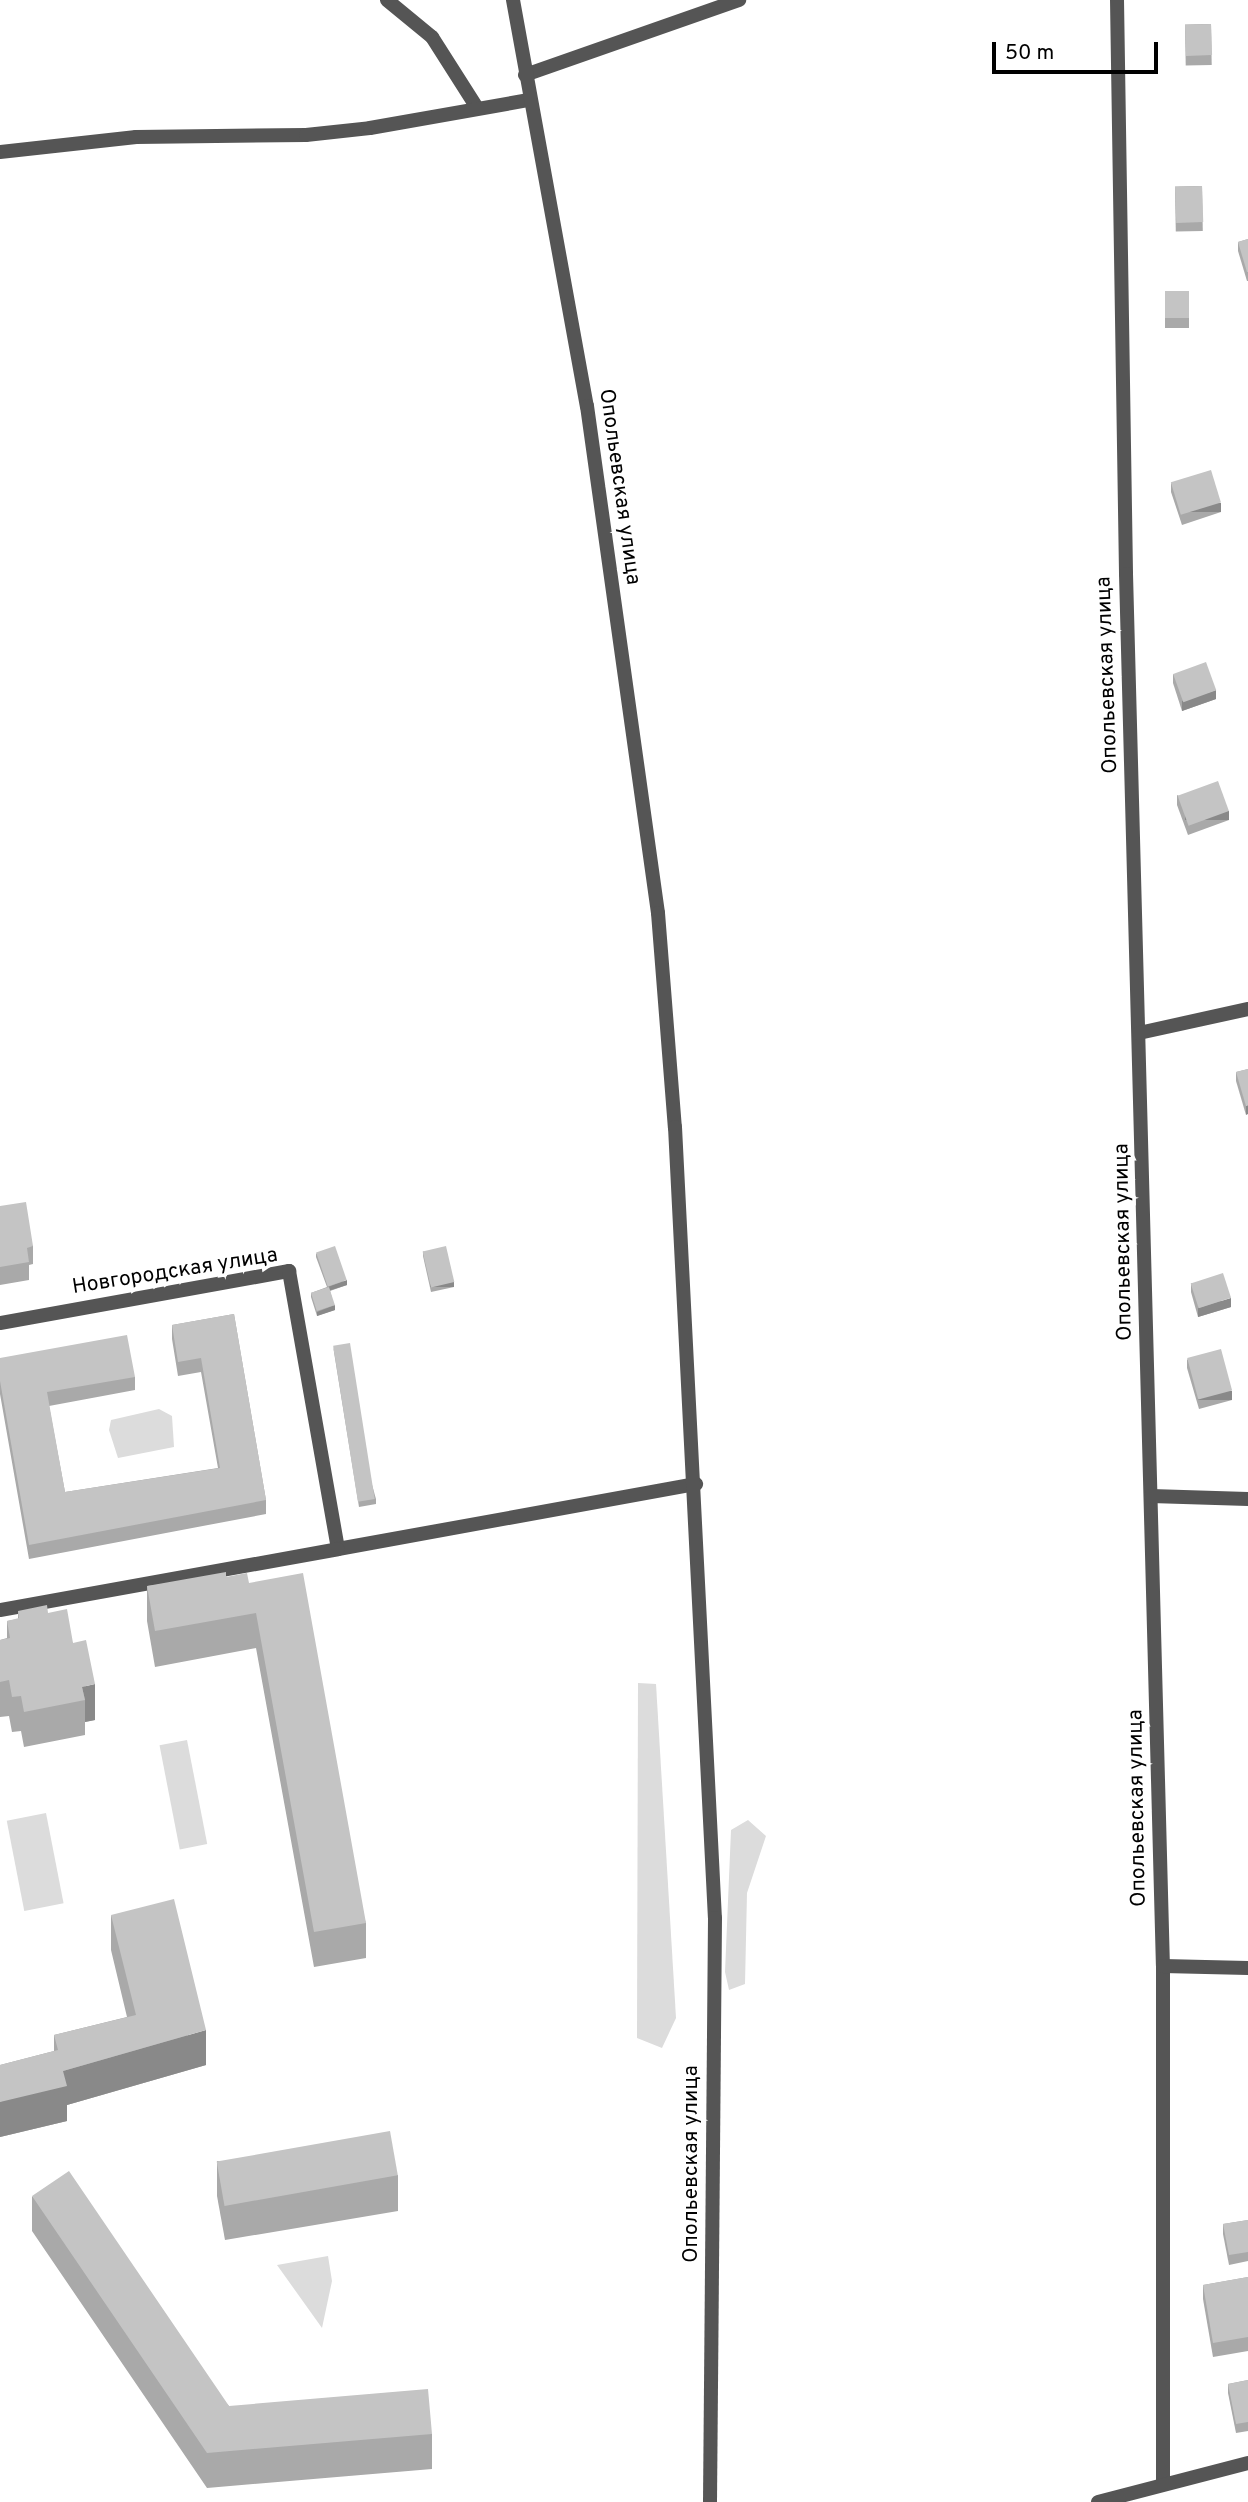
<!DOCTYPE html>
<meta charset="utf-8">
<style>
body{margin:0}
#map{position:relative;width:1248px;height:2502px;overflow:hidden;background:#fff;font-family:Overpass,sans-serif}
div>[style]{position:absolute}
.green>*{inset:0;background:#dcdcdc;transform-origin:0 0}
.minor>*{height:14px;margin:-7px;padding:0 7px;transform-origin:7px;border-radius:7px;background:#555}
.tertiary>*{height:14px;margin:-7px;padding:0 7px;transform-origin:7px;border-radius:7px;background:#555}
.wall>*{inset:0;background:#a9a9a9;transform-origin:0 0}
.shaded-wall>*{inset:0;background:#898989;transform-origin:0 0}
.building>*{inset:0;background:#c4c4c4;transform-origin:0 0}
span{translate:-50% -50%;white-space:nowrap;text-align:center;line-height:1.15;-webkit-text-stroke:7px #fff;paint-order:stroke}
.street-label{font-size:21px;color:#000}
.scale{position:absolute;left:992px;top:42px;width:166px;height:32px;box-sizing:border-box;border:4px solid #000;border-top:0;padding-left:9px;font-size:21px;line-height:24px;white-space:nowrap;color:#000;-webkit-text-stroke:5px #fff;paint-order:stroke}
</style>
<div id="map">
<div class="green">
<i style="clip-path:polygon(159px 1409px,172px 1416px,174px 1447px,118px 1458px,109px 1430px,111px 1420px)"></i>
<i style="clip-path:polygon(638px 1683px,656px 1684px,676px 2018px,662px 2048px,637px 2038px)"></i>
<i style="left:187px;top:1740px;width:106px;height:28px;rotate:79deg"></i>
<i style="left:46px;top:1813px;width:92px;height:40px;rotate:79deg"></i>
<i style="clip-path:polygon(748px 1820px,766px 1836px,747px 1893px,745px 1984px,729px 1990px,725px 1972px,731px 1830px)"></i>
<i style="clip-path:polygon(328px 2256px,332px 2281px,322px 2328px,277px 2265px)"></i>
</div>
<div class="minor">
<i style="left:387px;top:0;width:58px;rotate:39.4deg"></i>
<i style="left:432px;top:37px;width:82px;rotate:57.5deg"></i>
<i style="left:1117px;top:0;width:574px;rotate:89.1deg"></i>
<i style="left:1126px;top:574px;width:1392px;rotate:88.48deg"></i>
<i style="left:1163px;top:1966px;width:516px;rotate:90deg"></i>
<i style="left:525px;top:75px;width:227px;rotate:-19.3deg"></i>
<i style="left:0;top:152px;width:137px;rotate:-6.3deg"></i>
<i style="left:136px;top:137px;width:170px;rotate:-0.7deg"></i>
<i style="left:306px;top:135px;width:64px;rotate:-6.2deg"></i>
<i style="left:370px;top:128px;width:160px;rotate:-10deg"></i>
<i style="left:1139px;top:1033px;width:112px;rotate:-12.4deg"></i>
<i style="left:0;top:1323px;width:294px;rotate:-10.2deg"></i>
<i style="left:289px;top:1271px;width:282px;rotate:80deg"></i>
<i style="left:338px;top:1549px;width:364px;rotate:-10.3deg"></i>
<i style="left:1151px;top:1496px;width:97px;rotate:1.8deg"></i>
<i style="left:0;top:1610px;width:343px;rotate:-10.2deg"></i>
<i style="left:1163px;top:1966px;width:85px;rotate:1.3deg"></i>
<i style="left:1098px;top:2502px;width:155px;rotate:-14.6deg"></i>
</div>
<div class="tertiary">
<i style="left:513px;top:0;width:413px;rotate:79.7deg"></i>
<i style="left:587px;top:406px;width:512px;rotate:82.03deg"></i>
<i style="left:658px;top:913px;width:215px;rotate:85.5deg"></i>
<i style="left:675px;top:1127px;width:792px;rotate:87.11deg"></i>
<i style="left:715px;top:1918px;width:584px;rotate:90.49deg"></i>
</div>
<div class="wall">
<i style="left:1211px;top:24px;width:41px;height:26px;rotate:89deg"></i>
<i style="left:1202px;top:186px;width:45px;height:27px;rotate:89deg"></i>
<i style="clip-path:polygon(1248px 239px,1248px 281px,1247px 281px,1238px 251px,1238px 242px)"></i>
<i style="left:1165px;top:291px;width:24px;height:37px"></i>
<i style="clip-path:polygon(1171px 483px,1221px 512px,1182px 525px,1171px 492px)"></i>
<i style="clip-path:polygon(1173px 674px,1216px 699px,1182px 711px,1173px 683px)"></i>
<i style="clip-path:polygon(1177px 795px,1229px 820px,1188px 835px,1177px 805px)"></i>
<i style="clip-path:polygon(1248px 1069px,1246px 1115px,1236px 1081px,1236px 1072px)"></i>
<i style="clip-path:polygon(0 1206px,33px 1246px,33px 1264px,29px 1265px,29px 1280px,0 1285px)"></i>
<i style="clip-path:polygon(423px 1251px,454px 1287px,431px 1292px,423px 1256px)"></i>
<i style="clip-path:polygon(316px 1253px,347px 1285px,330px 1291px,335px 1310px,317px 1316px,311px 1297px,311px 1293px,327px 1287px,316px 1257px)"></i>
<i style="clip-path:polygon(1191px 1283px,1231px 1307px,1198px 1317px,1191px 1292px)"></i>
<i style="clip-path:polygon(234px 1314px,266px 1500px,266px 1514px,29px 1559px,0 1394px,0 1358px,135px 1377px,135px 1390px,49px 1406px,65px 1492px,218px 1468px,201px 1372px,178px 1376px,172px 1339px,172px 1325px)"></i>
<i style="clip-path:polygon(333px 1346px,376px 1499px,376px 1504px,359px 1507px)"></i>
<i style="clip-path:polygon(1187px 1359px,1232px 1400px,1199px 1409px,1187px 1368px)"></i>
<i style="clip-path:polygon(226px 1577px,249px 1583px,366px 1923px,366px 1958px,314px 1967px,256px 1648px,155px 1667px,147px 1621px,147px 1586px)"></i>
<i style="clip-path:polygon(18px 1611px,48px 1613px,73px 1643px,95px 1720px,85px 1722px,85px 1735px,24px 1747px,21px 1731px,12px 1732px,9px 1716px,0 1717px,0 1640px,7px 1638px,7px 1621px,18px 1619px)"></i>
<i style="clip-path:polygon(111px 1915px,206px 2065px,67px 2105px,67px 2121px,0 2137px,0 2065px,54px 2051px,54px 2035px,127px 2017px,111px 1950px)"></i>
<i style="clip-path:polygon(217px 2161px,398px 2175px,398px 2211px,225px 2240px,217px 2196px)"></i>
<i style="clip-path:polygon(32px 2196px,229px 2406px,432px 2434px,432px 2469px,207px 2488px,32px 2231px)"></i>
<i style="clip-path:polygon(1248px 2220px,1248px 2261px,1229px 2265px,1223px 2234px,1223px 2224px)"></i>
<i style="clip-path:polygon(1248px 2277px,1248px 2351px,1213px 2357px,1203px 2299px,1203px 2285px)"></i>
<i style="clip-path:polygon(1248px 2380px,1248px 2431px,1236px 2433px,1228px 2393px,1228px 2384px)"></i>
</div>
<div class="shaded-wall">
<i style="left:1221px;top:503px;width:9px;height:41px;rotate:90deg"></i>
<i style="clip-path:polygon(1216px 690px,1216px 699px,1182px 711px,1182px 701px)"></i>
<i style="left:1229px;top:811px;width:9px;height:44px;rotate:90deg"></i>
<i style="clip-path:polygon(1248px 1105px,1248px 1114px,1246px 1115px,1246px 1106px)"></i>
<i style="clip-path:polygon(347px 1280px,347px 1285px,328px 1291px,328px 1287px)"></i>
<i style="left:454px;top:1282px;width:5px;height:24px;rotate:90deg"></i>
<i style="clip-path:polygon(1231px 1298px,1231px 1307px,1198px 1317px,1198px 1308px)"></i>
<i style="clip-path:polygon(335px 1305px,335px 1310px,317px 1316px,317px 1312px)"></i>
<i style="left:1232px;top:1391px;width:9px;height:34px;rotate:90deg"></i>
<i style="clip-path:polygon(95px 1684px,95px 1720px,85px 1722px,85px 1700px,82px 1687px)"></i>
<i style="clip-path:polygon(206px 2030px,206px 2065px,67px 2105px,67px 2121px,0 2137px,0 2102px,63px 2071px)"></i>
</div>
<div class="building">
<i style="left:1211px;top:24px;width:31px;height:26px;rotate:88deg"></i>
<i style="left:1202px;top:186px;width:36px;height:27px;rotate:88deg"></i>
<i style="clip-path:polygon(1248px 239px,1248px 272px,1247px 272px,1238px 242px)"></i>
<i style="left:1165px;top:291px;width:24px;height:27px"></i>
<i style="left:1211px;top:470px;width:34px;height:42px;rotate:73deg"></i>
<i style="left:1206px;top:662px;width:30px;height:35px;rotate:70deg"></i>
<i style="left:1218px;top:781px;width:32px;height:43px;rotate:70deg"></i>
<i style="clip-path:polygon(1248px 1069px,1248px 1105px,1246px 1106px,1236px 1072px)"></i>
<i style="clip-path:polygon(26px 1202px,33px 1246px,27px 1248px,29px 1262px,0 1267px,0 1206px)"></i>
<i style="left:335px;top:1246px;width:36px;height:20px;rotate:71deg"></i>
<i style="left:446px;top:1246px;width:37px;height:24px;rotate:77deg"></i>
<i style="left:1223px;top:1273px;width:26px;height:34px;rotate:72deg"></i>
<i style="left:329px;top:1287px;width:19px;height:19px;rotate:72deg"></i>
<i style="clip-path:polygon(234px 1314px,266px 1500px,29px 1545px,0 1381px,0 1358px,127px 1335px,135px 1377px,47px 1392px,65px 1492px,220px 1468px,201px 1358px,178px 1362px,172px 1325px)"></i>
<i style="left:350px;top:1343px;width:158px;height:17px;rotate:81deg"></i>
<i style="left:1221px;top:1349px;width:43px;height:35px;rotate:75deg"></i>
<i style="clip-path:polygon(226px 1572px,226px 1577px,247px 1573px,249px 1583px,303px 1573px,366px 1923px,314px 1932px,256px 1613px,155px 1631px,147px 1586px)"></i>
<i style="clip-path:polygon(47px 1605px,48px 1613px,67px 1609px,73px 1643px,86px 1640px,95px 1684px,82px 1687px,85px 1700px,24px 1712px,21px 1696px,12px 1697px,9px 1680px,0 1682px,0 1640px,10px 1638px,7px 1621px,19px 1618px,18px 1611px)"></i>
<i style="clip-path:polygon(174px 1899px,206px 2030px,63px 2071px,67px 2086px,0 2102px,0 2065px,58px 2050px,54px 2035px,136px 2015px,111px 1915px)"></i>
<i style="left:390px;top:2131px;width:45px;height:176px;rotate:80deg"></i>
<i style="clip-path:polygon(69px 2171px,229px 2406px,428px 2389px,432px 2434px,207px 2453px,32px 2196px)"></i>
<i style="clip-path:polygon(1248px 2220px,1248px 2252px,1229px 2255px,1223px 2224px)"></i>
<i style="clip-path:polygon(1248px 2277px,1248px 2337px,1213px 2343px,1203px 2285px)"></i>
<i style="clip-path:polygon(1248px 2380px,1248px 2422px,1236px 2424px,1228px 2384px)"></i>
</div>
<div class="street-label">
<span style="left:619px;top:487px;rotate:82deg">Опольевская улица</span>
<span style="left:1108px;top:675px;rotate:-92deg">Опольевская улица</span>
<span style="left:1124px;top:1242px;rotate:-91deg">Опольевская улица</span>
<span style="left:175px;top:1272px;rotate:-9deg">Новгородская улица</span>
<span style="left:1138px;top:1808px;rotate:-91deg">Опольевская улица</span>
<span style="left:692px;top:2164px;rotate:-90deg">Опольевская улица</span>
</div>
<div class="scale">50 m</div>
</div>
